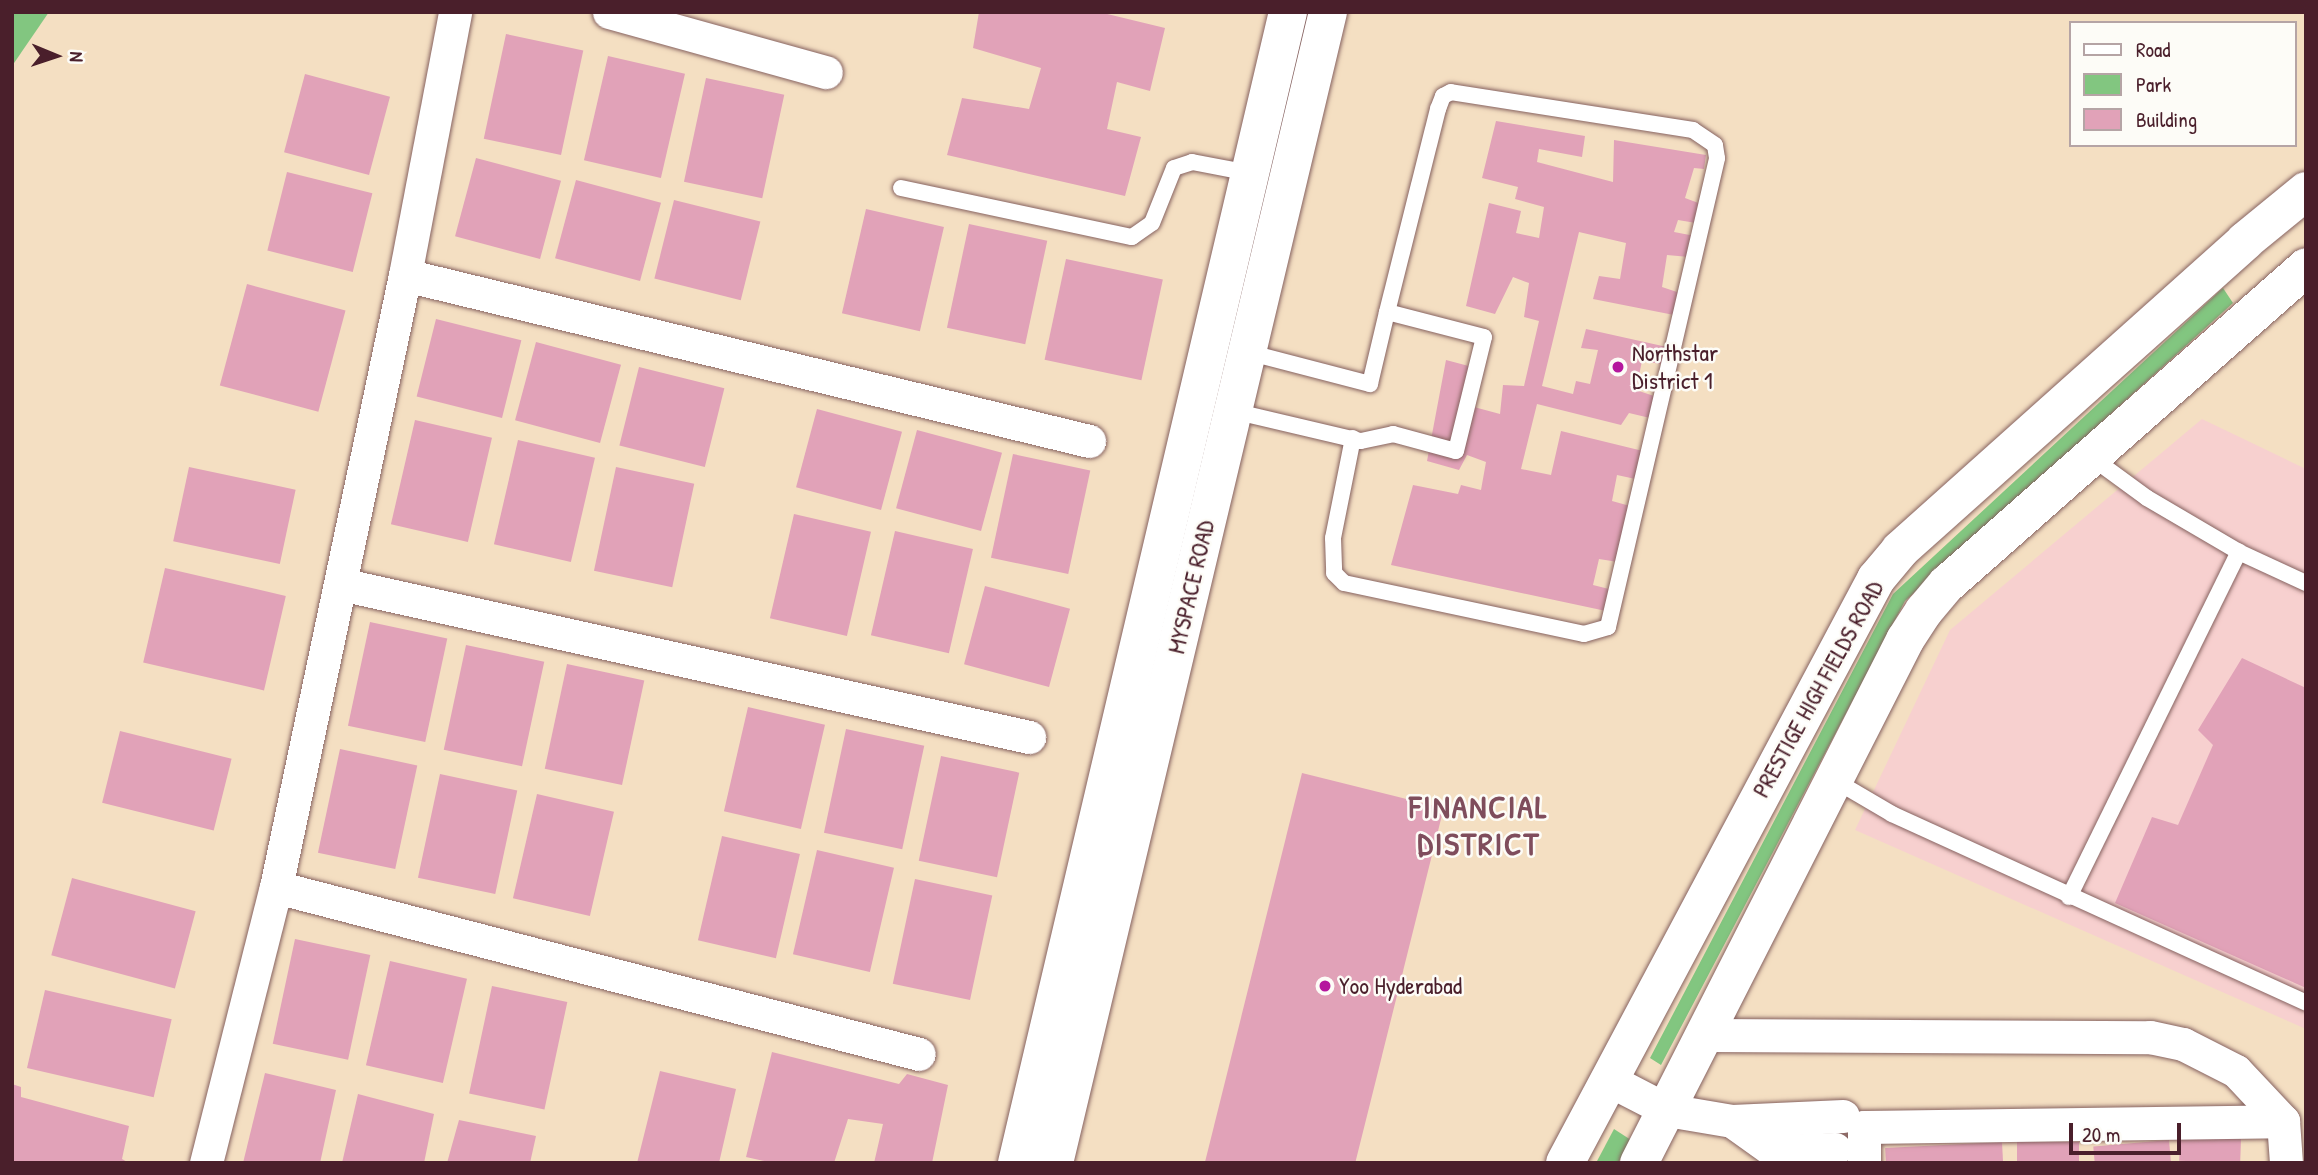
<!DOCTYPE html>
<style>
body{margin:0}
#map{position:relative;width:2318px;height:1175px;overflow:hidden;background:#f4dfc2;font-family:"Patrick Hand",sans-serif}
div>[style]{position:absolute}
.built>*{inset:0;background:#f7d0cf}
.green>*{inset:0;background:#82c680}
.building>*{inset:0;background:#e1a2b8;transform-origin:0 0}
.roads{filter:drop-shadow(0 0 2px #866260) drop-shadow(0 0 2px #866260)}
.service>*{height:16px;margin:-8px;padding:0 8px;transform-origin:8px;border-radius:8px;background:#fff}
.minor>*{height:33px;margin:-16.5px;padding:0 16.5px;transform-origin:16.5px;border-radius:16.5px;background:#fff}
.tertiary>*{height:38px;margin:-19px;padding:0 19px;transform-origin:19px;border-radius:19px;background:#fff}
.dots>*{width:19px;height:19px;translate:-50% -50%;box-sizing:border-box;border:4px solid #fdfcf7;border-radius:50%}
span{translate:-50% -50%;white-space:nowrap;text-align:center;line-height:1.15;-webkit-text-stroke:5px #fdfcf7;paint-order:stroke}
.poi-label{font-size:24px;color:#4a1f2b}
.left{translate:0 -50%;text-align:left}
.street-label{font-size:24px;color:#4a1f2b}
.district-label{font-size:32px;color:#7f4d5c;font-weight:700;letter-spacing:2px}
.frame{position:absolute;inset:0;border:14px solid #4a1f2b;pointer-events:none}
.legend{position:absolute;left:2069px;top:21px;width:228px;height:126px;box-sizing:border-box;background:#fdfcf7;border:2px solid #b5a4a5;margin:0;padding:9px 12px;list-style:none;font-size:21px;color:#4a1f2b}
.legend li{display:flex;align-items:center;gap:14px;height:35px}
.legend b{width:35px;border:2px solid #b5a4a5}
.north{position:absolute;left:21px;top:21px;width:70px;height:70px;-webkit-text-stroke:5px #fdfcf7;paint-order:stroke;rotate:92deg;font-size:19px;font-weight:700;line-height:28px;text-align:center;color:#4a1f2b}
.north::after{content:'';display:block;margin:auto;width:24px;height:32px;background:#4a1f2b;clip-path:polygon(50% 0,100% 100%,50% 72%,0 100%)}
.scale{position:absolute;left:2069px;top:1123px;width:112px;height:32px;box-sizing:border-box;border:4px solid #4a1f2b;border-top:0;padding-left:9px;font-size:21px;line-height:24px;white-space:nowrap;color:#4a1f2b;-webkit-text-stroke:5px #fdfcf7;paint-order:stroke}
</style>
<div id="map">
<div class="built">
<i style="clip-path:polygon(2202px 419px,2306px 469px,2306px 1029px,1855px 830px,1950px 630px)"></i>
</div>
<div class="green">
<i style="clip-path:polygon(12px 12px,49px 12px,12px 66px)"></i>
<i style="clip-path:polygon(2223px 288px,2233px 303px,1905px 601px,1661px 1065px,1650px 1058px,1893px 594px)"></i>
<i style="clip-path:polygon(1614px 1129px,1631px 1140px,1618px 1163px,1596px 1163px)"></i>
</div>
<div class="building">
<i style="clip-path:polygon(979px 12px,1099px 12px,1165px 28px,1150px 91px,1117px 82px,1107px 129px,1141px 137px,1125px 196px,947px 155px,962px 98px,1029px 109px,1041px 68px,973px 48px)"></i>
<i style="left:506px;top:34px;width:79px;height:107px;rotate:12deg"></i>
<i style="left:608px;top:56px;width:79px;height:107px;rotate:13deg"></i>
<i style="left:305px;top:74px;width:88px;height:81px;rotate:15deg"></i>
<i style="left:706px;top:78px;width:80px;height:106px;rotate:12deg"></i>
<i style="clip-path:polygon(1496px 121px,1585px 136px,1582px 157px,1539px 149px,1537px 162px,1613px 182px,1614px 140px,1706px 155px,1704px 169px,1694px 168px,1685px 198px,1701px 204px,1696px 223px,1678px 220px,1674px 232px,1695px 236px,1689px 257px,1667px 255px,1662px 287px,1680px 293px,1674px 315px,1593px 299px,1599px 276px,1620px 279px,1626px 243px,1579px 232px,1542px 386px,1573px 394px,1576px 381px,1590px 384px,1598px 350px,1581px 348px,1586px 329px,1667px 347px,1661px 364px,1642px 361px,1636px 390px,1654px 396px,1650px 418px,1629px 413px,1621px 425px,1537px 404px,1521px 469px,1551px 475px,1561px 431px,1647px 452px,1640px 480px,1617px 475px,1612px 501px,1630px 506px,1618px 562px,1599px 559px,1593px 585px,1613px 590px,1606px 611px,1391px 565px,1413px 485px,1458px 494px,1461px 485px,1481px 490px,1486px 462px,1467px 455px,1459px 470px,1427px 461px,1446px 360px,1480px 369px,1474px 407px,1500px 414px,1503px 385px,1524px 386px,1539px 321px,1524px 317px,1529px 283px,1513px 277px,1495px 314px,1466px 306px,1489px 203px,1521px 211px,1516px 233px,1539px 238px,1544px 207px,1515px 199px,1518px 187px,1482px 178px)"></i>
<i style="left:476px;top:158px;width:88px;height:81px;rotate:15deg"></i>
<i style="left:287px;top:172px;width:88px;height:81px;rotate:14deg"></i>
<i style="left:576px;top:180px;width:88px;height:81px;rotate:15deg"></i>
<i style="left:674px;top:200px;width:89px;height:81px;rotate:14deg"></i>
<i style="left:866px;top:209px;width:80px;height:107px;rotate:13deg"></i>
<i style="left:969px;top:224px;width:80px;height:106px;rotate:12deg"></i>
<i style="left:1066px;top:259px;width:99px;height:103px;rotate:12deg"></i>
<i style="left:247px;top:284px;width:102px;height:105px;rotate:15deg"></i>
<i style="left:436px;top:319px;width:88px;height:80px;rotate:14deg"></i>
<i style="left:536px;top:342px;width:88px;height:81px;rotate:15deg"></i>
<i style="left:639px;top:367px;width:88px;height:81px;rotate:14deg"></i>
<i style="left:817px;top:409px;width:88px;height:81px;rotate:15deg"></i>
<i style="left:415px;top:420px;width:79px;height:107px;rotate:13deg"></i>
<i style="left:917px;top:430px;width:88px;height:81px;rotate:15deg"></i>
<i style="left:518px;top:440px;width:79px;height:107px;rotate:13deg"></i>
<i style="left:1013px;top:454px;width:79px;height:106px;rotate:12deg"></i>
<i style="left:189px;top:467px;width:109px;height:76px;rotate:12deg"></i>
<i style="left:616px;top:467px;width:80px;height:106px;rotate:12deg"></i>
<i style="left:794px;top:514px;width:79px;height:107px;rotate:13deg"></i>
<i style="left:895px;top:531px;width:80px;height:107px;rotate:13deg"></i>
<i style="left:165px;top:568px;width:124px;height:97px;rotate:13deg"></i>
<i style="left:985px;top:586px;width:88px;height:81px;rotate:15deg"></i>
<i style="left:370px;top:622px;width:79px;height:106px;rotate:12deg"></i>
<i style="left:466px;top:645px;width:80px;height:107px;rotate:12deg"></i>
<i style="clip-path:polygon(2242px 658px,2306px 688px,2306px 988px,2115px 903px,2152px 817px,2178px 825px,2213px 745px,2198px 730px)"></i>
<i style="left:567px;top:664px;width:79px;height:107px;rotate:12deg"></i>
<i style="left:748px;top:707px;width:79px;height:107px;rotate:13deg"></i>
<i style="left:846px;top:729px;width:80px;height:106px;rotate:12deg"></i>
<i style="left:120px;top:731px;width:115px;height:74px;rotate:14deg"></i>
<i style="left:340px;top:749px;width:79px;height:106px;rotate:12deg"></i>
<i style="left:941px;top:756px;width:80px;height:107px;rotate:12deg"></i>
<i style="left:1302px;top:773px;width:146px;height:402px;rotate:14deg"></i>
<i style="left:440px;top:774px;width:79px;height:106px;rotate:12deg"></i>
<i style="left:537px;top:794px;width:79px;height:107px;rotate:13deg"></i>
<i style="left:722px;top:836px;width:80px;height:107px;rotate:13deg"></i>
<i style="left:817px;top:850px;width:79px;height:107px;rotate:13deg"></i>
<i style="left:72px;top:878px;width:128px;height:80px;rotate:15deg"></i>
<i style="left:915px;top:879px;width:79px;height:107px;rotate:12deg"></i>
<i style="left:295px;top:939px;width:77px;height:107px;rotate:12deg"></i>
<i style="left:390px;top:961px;width:79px;height:107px;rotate:13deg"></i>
<i style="left:492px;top:986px;width:77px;height:110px;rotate:12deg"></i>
<i style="left:45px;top:990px;width:130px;height:80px;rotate:13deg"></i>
<i style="clip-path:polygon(772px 1052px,899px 1084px,907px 1074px,948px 1085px,932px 1163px,874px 1163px,883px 1124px,848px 1119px,834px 1163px,773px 1163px,746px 1157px)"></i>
<i style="clip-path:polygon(660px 1071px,736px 1089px,719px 1163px,637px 1163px)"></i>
<i style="clip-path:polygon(265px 1073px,336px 1090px,320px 1163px,243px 1163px)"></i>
<i style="clip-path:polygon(12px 1084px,21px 1087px,21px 1097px,129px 1126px,122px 1159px,129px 1163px,12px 1163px)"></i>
<i style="clip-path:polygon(358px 1094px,434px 1114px,424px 1163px,342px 1163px)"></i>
<i style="clip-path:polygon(459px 1120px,536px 1136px,530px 1163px,447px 1163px)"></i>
<i style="left:2241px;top:1139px;width:24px;height:61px;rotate:92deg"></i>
<i style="left:2169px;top:1140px;width:23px;height:76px;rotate:85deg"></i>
<i style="left:2002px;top:1142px;width:21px;height:117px;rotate:87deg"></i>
<i style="left:2017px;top:1142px;width:62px;height:21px"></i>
</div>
<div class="roads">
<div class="service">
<i style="left:901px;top:188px;width:236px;rotate:12deg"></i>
<i style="left:1132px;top:237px;width:24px;rotate:-35deg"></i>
<i style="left:1152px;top:223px;width:59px;rotate:-68.2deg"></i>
<i style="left:1174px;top:168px;width:19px;rotate:-18deg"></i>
<i style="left:1192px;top:162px;width:58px;rotate:10.9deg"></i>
<i style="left:1233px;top:411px;width:131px;rotate:13.2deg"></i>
<i style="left:1361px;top:441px;width:33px;rotate:-12deg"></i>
<i style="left:1393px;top:434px;width:65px;rotate:15.1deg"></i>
<i style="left:1456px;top:451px;width:117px;rotate:-76.2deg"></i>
<i style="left:1484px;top:337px;width:100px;rotate:-165.5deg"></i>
<i style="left:1387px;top:312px;width:74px;rotate:103.3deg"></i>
<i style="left:1370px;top:384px;width:127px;rotate:-165.4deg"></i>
<i style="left:1353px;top:438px;width:102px;rotate:101.3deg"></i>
<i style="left:1333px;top:538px;width:35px;rotate:88deg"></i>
<i style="left:1334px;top:573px;width:14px;rotate:45deg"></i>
<i style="left:1344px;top:583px;width:245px;rotate:12deg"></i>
<i style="left:1584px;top:634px;width:25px;rotate:-16deg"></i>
<i style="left:1608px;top:627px;width:481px;rotate:-76.9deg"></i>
<i style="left:1717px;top:158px;width:13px;rotate:-99deg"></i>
<i style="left:1715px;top:145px;width:27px;rotate:-146deg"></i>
<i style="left:1693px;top:130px;width:245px;rotate:-171.1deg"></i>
<i style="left:1451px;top:92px;width:9px;rotate:153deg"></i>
<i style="left:1443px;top:96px;width:14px;rotate:111deg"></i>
<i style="left:1438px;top:109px;width:209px;rotate:104.1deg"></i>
<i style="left:2091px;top:457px;width:69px;rotate:36.2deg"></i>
<i style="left:2147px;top:498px;width:107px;rotate:30.4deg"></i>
<i style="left:2239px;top:552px;width:74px;rotate:24.8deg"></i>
<i style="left:1834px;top:780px;width:67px;rotate:30.4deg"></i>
<i style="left:1892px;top:814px;width:455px;rotate:24.5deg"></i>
<i style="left:2069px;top:897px;width:385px;rotate:-63.8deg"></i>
</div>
<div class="minor">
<i style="left:609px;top:12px;width:225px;rotate:15.5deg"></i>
<i style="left:405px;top:275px;width:704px;rotate:13.64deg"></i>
<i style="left:340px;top:584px;width:706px;rotate:12.52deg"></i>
<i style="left:276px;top:887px;width:664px;rotate:14.56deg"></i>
<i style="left:1707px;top:1035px;width:443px;rotate:0.3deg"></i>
<i style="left:2150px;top:1037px;width:34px;rotate:12deg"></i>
<i style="left:2183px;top:1044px;width:59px;rotate:27deg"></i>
<i style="left:2236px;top:1071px;width:69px;rotate:46.8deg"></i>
<i style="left:2283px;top:1121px;width:42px;rotate:85.9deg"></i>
<i style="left:1609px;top:1080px;width:65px;rotate:27.3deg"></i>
<i style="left:1667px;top:1110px;width:66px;rotate:9.6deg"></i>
<i style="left:1732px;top:1121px;width:111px;rotate:-2.6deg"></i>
<i style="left:1732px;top:1121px;width:52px;rotate:35.5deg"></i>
<i style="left:1774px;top:1151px;width:61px;rotate:-1.9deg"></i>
<i style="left:206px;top:1163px;width:285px;rotate:-75.8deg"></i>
<i style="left:276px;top:887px;width:625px;rotate:-78.1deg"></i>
<i style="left:405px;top:275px;width:268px;rotate:-79.2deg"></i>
<i style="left:1864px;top:1163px;width:36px;rotate:-90deg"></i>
<i style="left:1864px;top:1127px;width:419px;rotate:-0.8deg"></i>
</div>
<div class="tertiary">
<i style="left:1017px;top:1163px;width:1182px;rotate:-76.75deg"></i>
<i style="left:1054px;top:1163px;width:1183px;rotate:-76.61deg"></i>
<i style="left:1565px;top:1163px;width:662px;rotate:-61.96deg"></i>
<i style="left:1876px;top:579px;width:38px;rotate:-50deg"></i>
<i style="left:1900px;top:550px;width:463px;rotate:-41.8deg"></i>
<i style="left:2245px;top:241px;width:79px;rotate:-39.3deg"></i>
<i style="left:1639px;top:1163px;width:587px;rotate:-63.04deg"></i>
<i style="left:1905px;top:640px;width:35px;rotate:-57deg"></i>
<i style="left:1924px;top:611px;width:35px;rotate:-50deg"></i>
<i style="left:1947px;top:584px;width:479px;rotate:-41.4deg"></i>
</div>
</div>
<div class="dots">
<i style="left:1618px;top:367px;background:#b5179e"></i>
<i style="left:1325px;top:986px;background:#b5179e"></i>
</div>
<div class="poi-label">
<span class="left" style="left:1632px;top:367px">Northstar<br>District 1</span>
<span class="left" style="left:1339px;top:986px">Yoo Hyderabad</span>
</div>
<div class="street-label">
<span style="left:1191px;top:587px;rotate:-77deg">MYSPACE ROAD</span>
<span style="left:1818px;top:689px;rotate:-61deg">PRESTIGE HIGH FIELDS ROAD</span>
</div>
<div class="district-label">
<span style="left:1479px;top:826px">FINANCIAL<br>DISTRICT</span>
</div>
<div class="frame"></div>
<ul class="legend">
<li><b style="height:9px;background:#fff"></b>Road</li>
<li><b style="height:19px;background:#82c680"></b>Park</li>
<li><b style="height:19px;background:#e1a2b8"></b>Building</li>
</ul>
<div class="north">N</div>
<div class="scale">20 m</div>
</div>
